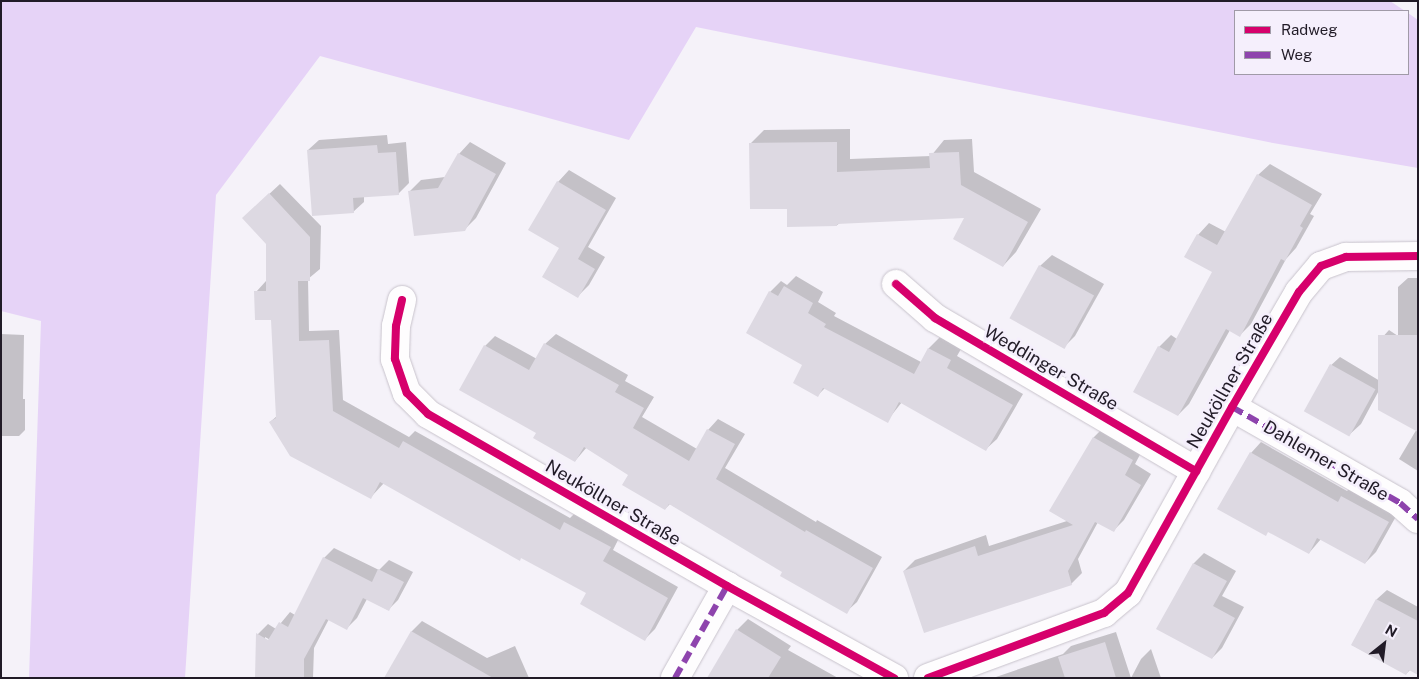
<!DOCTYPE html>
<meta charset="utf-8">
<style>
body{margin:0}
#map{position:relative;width:1419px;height:679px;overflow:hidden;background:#f5f2f9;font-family:"Public Sans",sans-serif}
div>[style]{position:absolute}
.green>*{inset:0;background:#e6d3f7}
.shadow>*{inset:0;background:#0003}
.building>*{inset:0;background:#ddd9e2;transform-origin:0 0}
.roads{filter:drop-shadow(0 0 1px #c8c3cc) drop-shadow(0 0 1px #c8c3cc)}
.street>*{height:28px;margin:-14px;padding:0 14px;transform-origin:14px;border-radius:14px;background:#fefdfe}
.quiet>*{height:6px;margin-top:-3px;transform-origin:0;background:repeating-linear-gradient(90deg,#8e44ad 0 12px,transparent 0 18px)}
.cycleway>*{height:8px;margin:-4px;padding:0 4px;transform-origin:4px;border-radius:4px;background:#d6006c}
span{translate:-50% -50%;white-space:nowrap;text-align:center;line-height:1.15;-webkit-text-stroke:5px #f5effc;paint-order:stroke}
.street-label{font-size:18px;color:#211b27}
.frame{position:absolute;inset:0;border:2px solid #211b27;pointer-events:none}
.legend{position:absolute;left:1234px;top:10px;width:175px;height:65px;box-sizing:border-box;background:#f5effc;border:1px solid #a09aa7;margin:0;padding:6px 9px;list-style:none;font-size:15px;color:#211b27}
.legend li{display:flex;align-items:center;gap:10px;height:25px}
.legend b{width:25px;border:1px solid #a09aa7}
.north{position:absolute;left:1359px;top:619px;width:50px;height:50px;-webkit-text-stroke:4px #f5effc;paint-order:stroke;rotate:29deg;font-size:14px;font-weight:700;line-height:20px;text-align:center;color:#211b27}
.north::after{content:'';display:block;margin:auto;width:18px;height:22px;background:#211b27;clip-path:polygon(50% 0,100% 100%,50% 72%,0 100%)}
</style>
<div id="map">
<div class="green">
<i style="clip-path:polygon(1px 1px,1390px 1px,1405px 11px,1235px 11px,1235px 74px,1408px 74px,1408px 13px,1418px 20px,1418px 168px,1273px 143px,696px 27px,629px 140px,320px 56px,216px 195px,185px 678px,29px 678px,41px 321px,1px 311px)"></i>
</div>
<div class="shadow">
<i style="clip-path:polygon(850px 129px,850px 159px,931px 156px,944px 140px,972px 139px,974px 172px,1041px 209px,1016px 252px,1003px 266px,967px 217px,840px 223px,837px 225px,788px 207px,751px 143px,764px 130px)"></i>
<i style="clip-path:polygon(387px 135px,388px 144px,406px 142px,409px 183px,398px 194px,364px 196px,364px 202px,353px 212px,308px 150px,319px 140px)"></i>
<i style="clip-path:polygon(470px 142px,506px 163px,476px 218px,464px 230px,410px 191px,421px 180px,445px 177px,459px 154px)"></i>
<i style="clip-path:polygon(1270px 164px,1322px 194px,1310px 214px,1314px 216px,1296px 248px,1286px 259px,1251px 324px,1240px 335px,1230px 330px,1189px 404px,1178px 415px,1159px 347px,1171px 335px,1177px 339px,1214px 271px,1186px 257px,1198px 235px,1209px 223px,1226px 232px,1258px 175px)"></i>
<i style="clip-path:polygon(569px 170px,616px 198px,588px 247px,605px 257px,589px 285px,578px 296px,561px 247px,558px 182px)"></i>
<i style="clip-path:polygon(280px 184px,321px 226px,320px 269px,308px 279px,309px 331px,339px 330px,343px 400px,409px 437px,415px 431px,570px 518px,576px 512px,620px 536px,613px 550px,678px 587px,655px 629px,644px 640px,588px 592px,384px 483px,371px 497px,270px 422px,277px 416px,272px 319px,256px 292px,266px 281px,268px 244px,254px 208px)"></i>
<i style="clip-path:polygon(1052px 255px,1104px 284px,1075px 336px,1063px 348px,1040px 266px)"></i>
<i style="clip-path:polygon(796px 276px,823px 292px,818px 302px,836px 313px,834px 316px,921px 362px,929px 348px,940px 337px,961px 349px,957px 356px,1023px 394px,997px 439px,986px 449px,902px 402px,887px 421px,825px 388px,818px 395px,770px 292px,781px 281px,787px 285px)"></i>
<i style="clip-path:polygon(1408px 278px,1418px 278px,1418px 383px,1384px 381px,1361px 424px,1349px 435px,1328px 368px,1340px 357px,1380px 381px,1380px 340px,1389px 330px,1398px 336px,1398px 287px)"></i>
<i style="clip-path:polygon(1px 334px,24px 335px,23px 399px,25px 399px,25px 430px,19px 436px,1px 436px)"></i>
<i style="clip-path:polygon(556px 334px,628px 375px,625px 381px,654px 397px,642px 417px,697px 449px,708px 430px,718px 419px,745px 434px,725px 468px,816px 522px,817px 520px,882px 557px,857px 602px,846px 612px,784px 571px,670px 504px,665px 509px,629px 474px,587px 447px,575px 461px,538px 432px,485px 346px,495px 336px,537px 359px,545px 344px)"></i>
<i style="clip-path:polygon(1105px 426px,1143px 449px,1135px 464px,1151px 474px,1124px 520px,1113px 531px,1098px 522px,1078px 559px,1082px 573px,1071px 584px,904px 571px,915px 560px,986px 535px,989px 546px,1067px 521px,1051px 511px,1094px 437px)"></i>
<i style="clip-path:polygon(1418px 427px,1418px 471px,1399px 459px)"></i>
<i style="clip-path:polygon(1261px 442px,1347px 491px,1353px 486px,1399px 511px,1376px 552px,1365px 563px,1321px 539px,1309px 553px,1251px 453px)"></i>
<i style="clip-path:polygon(evenodd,334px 548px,379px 570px,389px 560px,413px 572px,398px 600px,388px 610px,367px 599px,357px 618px,347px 628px,329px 619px,314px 648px,313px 678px,256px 678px,258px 634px,268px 624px,276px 629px,290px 612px,295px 615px,324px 558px,334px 548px,265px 637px,274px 642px,265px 640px,265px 637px)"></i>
<i style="clip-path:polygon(1204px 553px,1236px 571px,1222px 596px,1244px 607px,1222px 648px,1212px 658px,1158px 628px,1194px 563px)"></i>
<i style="clip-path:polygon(1387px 590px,1418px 607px,1418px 673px,1411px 669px,1406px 674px,1352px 645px,1377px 599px)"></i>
<i style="clip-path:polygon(748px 619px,791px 646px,788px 650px,838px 678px,723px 678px,737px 630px)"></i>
<i style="clip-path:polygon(422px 621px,487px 658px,515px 646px,529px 678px,385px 678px,412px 631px)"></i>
<i style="clip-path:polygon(1116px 632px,1131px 678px,993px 678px,1063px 654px,1071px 646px)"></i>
<i style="clip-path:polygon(1151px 649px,1161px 678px,1131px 678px,1141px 659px)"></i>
</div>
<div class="building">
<i style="clip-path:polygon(837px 142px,837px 172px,930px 168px,929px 153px,959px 152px,961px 185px,1028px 222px,1003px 267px,953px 239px,964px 218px,837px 224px,837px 226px,787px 227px,787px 209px,750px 209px,749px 143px)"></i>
<i style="clip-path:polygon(377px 145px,378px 153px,396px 152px,399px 195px,353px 198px,354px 213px,312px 216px,307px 150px)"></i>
<i style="clip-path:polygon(458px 153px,496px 174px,465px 231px,414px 236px,408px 191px,438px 188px)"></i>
<i style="clip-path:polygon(1257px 174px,1312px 205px,1300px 226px,1303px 228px,1285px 261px,1281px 259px,1240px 337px,1226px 329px,1178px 416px,1133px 392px,1158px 346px,1169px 352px,1212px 272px,1184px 257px,1197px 234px,1217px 245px)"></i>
<i style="clip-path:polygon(557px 181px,606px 210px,578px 259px,595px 269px,578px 298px,542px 277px,559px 248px,528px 230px)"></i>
<i style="clip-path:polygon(269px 193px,310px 237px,310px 281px,298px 281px,299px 341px,329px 340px,333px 411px,399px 448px,403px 441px,560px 530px,564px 522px,611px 547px,603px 561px,668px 598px,645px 641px,580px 604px,586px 593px,521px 558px,520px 561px,380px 482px,371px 499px,290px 456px,269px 422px,276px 418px,271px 320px,255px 320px,254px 291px,266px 291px,266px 244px,242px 218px)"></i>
<i style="left:1039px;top:265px;width:63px;height:61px;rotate:29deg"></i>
<i style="clip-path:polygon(784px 286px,813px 303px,808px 313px,826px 324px,824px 327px,914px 374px,928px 348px,951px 360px,947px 368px,1013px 405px,986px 451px,899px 402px,888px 423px,823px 388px,818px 397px,793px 383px,802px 365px,746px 333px,769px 291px,778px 296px)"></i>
<i style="clip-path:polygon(1378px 335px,1418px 335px,1418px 432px,1378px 410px)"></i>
<i style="clip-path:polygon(544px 343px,619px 385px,615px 392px,644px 408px,633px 428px,689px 461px,707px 429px,735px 444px,716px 479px,805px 532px,806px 530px,873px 568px,847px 614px,780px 576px,782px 572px,669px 504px,665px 510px,622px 485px,628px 475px,584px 447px,575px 462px,533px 438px,536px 433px,459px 390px,484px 345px,529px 370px)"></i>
<i style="left:1330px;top:364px;width:52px;height:54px;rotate:29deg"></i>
<i style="clip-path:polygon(1093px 437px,1133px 460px,1125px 475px,1141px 485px,1114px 532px,1095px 522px,1068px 571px,1072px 585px,924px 633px,903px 571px,975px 546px,978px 556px,1073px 525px,1049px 511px)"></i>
<i style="clip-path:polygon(1250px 452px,1338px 502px,1341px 496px,1389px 522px,1365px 564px,1317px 538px,1309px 554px,1268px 532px,1266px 536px,1217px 509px)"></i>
<i style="clip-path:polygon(323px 557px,372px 582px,378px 569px,404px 582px,389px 611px,363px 598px,347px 630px,326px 619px,304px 659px,304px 678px,255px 678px,256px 633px,268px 640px,279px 622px,288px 627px)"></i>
<i style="clip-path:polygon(1193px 563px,1227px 581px,1213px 606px,1235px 618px,1212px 659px,1156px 629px)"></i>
<i style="clip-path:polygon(1376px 599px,1418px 621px,1418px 675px,1409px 670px,1406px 675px,1351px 645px)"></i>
<i style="clip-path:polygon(736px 629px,781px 657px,768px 678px,707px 678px)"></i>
<i style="clip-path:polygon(411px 631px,493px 678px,384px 678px)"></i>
<i style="clip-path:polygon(1105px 642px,1116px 678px,1065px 678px,1058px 657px)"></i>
</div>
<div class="roads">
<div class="street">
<i style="left:896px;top:284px;width:52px;rotate:41.1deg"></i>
<i style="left:935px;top:318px;width:303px;rotate:30.4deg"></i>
<i style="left:402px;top:300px;width:27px;rotate:103deg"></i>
<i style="left:396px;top:326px;width:33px;rotate:92deg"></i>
<i style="left:395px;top:359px;width:36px;rotate:71deg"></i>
<i style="left:407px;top:393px;width:30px;rotate:45deg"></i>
<i style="left:428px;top:414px;width:345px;rotate:29.9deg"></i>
<i style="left:727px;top:586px;width:191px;rotate:28.9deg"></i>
<i style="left:1232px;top:407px;width:193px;rotate:29.7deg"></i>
<i style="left:1400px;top:503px;width:24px;rotate:42deg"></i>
<i style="left:675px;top:678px;width:106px;rotate:-60.5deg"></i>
<i style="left:928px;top:678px;width:188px;rotate:-20.3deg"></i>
<i style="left:1104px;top:613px;width:31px;rotate:-40deg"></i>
<i style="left:1128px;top:593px;width:213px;rotate:-60.8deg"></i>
<i style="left:1232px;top:407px;width:133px;rotate:-59.8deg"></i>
<i style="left:1299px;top:292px;width:34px;rotate:-50deg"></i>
<i style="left:1321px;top:266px;width:27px;rotate:-20deg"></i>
<i style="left:1346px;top:257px;width:72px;rotate:-0.8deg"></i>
</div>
</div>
<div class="quiet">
<i style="left:1232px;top:407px;width:193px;rotate:29.7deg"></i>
<i style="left:1400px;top:503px;width:24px;rotate:42deg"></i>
<i style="left:675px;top:678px;width:106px;rotate:-60.5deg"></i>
</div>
<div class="cycleway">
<i style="left:896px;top:284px;width:52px;rotate:41.1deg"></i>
<i style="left:935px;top:318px;width:303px;rotate:30.4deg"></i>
<i style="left:402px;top:300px;width:27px;rotate:103deg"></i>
<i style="left:396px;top:326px;width:33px;rotate:92deg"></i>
<i style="left:395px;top:359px;width:36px;rotate:71deg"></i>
<i style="left:407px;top:393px;width:30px;rotate:45deg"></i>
<i style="left:428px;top:414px;width:345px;rotate:29.9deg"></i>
<i style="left:727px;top:586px;width:191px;rotate:28.9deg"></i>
<i style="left:928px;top:678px;width:188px;rotate:-20.3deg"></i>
<i style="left:1104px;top:613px;width:31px;rotate:-40deg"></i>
<i style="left:1128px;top:593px;width:213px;rotate:-60.8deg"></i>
<i style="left:1232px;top:407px;width:133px;rotate:-59.8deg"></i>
<i style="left:1299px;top:292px;width:34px;rotate:-50deg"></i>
<i style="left:1321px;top:266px;width:27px;rotate:-20deg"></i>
<i style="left:1346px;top:257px;width:72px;rotate:-0.8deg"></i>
</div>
<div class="street-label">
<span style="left:1051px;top:368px;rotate:30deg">Weddinger Straße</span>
<span style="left:1230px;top:381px;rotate:-60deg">Neuköllner Straße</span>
<span style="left:1326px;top:461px;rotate:30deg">Dahlemer Straße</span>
<span style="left:613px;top:503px;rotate:30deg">Neuköllner Straße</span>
</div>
<div class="frame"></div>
<ul class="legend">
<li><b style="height:6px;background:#d6006c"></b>Radweg</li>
<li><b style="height:6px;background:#8e44ad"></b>Weg</li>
</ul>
<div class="north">N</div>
</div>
